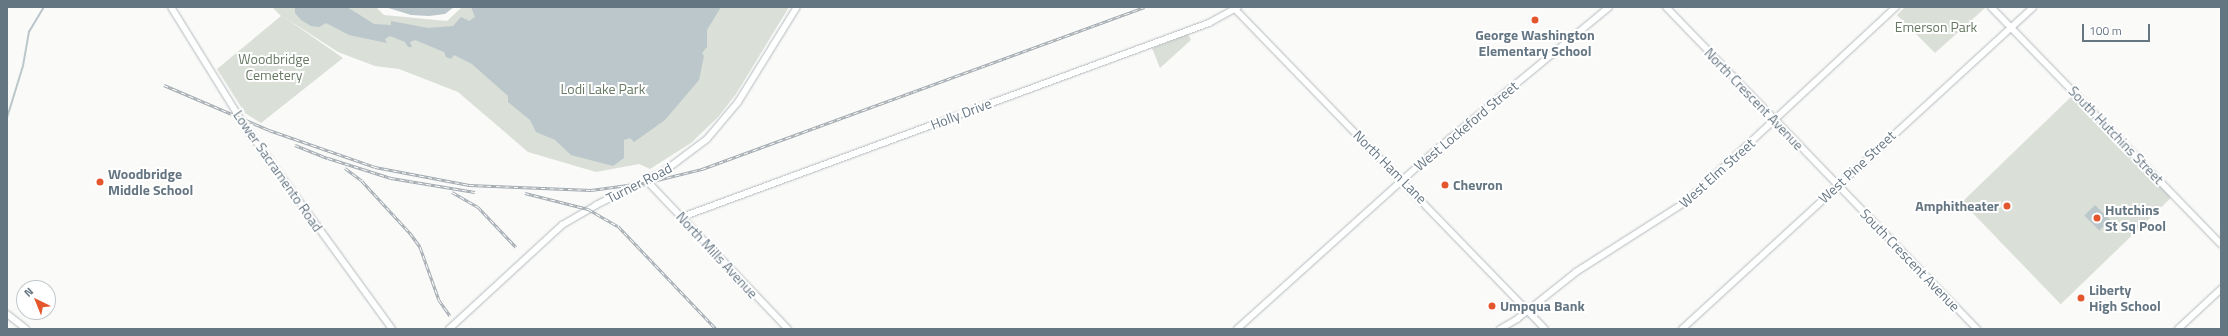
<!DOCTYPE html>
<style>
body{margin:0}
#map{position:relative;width:2228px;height:336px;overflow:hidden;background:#fafaf8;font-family:"Titillium Web",sans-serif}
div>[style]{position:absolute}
.green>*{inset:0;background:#dadfd7;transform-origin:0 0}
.water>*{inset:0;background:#bbc7cb;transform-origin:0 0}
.stream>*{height:1.5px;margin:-0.75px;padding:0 0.75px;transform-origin:0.75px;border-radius:0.75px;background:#bbc7cb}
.roads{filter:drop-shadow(0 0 1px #b3babf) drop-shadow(0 0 1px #b3babf)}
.secondary>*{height:6px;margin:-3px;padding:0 3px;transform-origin:3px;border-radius:3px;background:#fff}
.rail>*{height:3px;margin-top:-1.5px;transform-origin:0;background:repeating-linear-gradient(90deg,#fff 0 4.5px,#a2aab0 0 9px);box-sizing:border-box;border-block:1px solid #a2aab0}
.dots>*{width:11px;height:11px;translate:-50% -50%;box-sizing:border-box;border:2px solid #fff;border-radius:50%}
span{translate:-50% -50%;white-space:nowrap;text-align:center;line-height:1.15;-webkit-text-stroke:4px #fff;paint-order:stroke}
.park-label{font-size:14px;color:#687a64}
.poi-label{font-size:14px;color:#657683;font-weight:700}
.left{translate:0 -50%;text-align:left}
.right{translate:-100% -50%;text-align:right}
.street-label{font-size:14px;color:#657683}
.frame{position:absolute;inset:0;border:8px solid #657683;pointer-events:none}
.north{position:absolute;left:16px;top:280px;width:40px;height:40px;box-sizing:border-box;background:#fff;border:1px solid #c1c8cd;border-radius:50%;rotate:317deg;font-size:11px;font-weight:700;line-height:16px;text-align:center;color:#657683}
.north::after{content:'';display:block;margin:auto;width:14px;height:18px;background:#e4572e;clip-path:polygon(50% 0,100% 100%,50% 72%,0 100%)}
.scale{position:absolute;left:2082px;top:24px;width:68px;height:18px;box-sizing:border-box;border:2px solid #657683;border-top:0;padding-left:5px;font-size:12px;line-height:14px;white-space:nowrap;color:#657683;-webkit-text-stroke:3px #fff;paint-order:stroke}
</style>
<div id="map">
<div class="green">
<i style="clip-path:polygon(272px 7px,376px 7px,384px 15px,447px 21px,462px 7px,789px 7px,736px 94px,719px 116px,691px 143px,650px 169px,639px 164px,596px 172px,528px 152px,458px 92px,399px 69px,375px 66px,338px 52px,284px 17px,343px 58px,261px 123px,245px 113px,217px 69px,281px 16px)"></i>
<i style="clip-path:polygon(1905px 7px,1983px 7px,1985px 8px,1935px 53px,1897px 15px)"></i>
<i style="clip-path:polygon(1188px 34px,1191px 40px,1160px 68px,1152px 48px)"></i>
<i style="left:2075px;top:93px;width:142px;height:157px;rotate:46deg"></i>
</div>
<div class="water">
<i style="clip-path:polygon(295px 7px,347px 7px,374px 24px,391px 25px,391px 21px,428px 28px,453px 26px,461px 17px,469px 21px,475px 17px,471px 7px,721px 7px,707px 30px,707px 47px,702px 53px,704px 56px,699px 80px,665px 120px,634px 142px,630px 138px,624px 140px,624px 158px,613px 166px,571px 155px,555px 140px,536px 132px,530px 120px,508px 102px,508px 96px,472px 64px,454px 55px,451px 59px,446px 57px,444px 52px,415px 40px,410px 42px,412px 47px,408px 47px,405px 42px,390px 36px,385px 39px,387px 43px,349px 35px,326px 23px,319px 27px,311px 26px,301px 20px,295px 13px)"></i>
<i style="clip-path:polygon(385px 7px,454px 7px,445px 14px,429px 16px,411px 15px)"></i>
<i style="left:2095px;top:205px;width:21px;height:15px;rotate:45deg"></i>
</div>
<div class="stream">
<i style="left:7px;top:118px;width:54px;rotate:-72.9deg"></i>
<i style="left:23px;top:66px;width:35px;rotate:-80deg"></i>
<i style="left:29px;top:32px;width:29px;rotate:-59deg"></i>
</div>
<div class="roads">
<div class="secondary">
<i style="left:171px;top:7px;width:142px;rotate:58.2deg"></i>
<i style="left:246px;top:128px;width:248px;rotate:54deg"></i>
<i style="left:1233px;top:7px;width:448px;rotate:45.9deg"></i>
<i style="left:1666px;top:7px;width:448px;rotate:46deg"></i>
<i style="left:1991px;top:7px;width:330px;rotate:45.9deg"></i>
<i style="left:647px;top:181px;width:204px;rotate:46.4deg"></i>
<i style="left:682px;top:217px;width:562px;rotate:-20.21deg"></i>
<i style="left:1209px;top:23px;width:33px;rotate:-29deg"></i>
<i style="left:7px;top:314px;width:24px;rotate:38deg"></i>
<i style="left:449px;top:329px;width:154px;rotate:-42.6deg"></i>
<i style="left:562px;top:225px;width:39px;rotate:-30deg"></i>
<i style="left:596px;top:205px;width:75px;rotate:-26.2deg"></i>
<i style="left:663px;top:172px;width:55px;rotate:-36.9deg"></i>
<i style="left:707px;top:139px;width:48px;rotate:-50deg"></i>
<i style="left:738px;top:102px;width:112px;rotate:-58.2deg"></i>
<i style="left:1237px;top:329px;width:269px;rotate:-42deg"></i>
<i style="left:1437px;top:149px;width:223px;rotate:-39.5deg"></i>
<i style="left:1500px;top:329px;width:20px;rotate:-30deg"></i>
<i style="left:1517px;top:319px;width:75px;rotate:-38.5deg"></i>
<i style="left:1576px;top:272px;width:132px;rotate:-32.6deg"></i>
<i style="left:1687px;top:201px;width:285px;rotate:-42.9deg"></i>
<i style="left:1682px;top:329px;width:476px;rotate:-42.5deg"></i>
<i style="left:2178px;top:329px;width:59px;rotate:-42.9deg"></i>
</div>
</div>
<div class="rail">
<i style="left:164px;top:85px;width:114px;rotate:23.2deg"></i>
<i style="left:269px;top:130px;width:112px;rotate:19.2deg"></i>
<i style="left:375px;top:167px;width:96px;rotate:10.8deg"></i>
<i style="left:469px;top:185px;width:122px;rotate:2.3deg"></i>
<i style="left:591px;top:190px;width:59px;rotate:-7.9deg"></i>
<i style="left:649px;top:182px;width:55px;rotate:-13.8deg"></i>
<i style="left:702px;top:169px;width:471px;rotate:-20.1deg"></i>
<i style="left:295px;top:145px;width:35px;rotate:22deg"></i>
<i style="left:328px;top:158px;width:66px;rotate:17.6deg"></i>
<i style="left:391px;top:178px;width:85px;rotate:9.5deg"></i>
<i style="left:345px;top:168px;width:21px;rotate:37deg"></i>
<i style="left:362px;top:181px;width:71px;rotate:47.3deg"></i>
<i style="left:410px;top:233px;width:17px;rotate:54deg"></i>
<i style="left:420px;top:247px;width:56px;rotate:70.3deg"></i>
<i style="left:439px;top:300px;width:19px;rotate:55deg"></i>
<i style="left:452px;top:192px;width:30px;rotate:30deg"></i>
<i style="left:478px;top:207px;width:55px;rotate:46.5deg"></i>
<i style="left:525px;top:193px;width:65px;rotate:14.3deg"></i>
<i style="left:588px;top:209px;width:34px;rotate:30deg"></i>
<i style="left:618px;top:226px;width:142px;rotate:46.4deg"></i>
</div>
<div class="dots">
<i style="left:1535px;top:20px;background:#e4572e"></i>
<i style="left:100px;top:182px;background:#e4572e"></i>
<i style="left:1445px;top:185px;background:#e4572e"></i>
<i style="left:2007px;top:206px;background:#e4572e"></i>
<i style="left:2097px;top:218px;background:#e4572e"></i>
<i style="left:2081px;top:298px;background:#e4572e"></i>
<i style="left:1492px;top:306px;background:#e4572e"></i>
</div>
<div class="park-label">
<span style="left:1936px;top:27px">Emerson Park</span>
<span style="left:274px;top:67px">Woodbridge<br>Cemetery</span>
<span style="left:603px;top:89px">Lodi Lake Park</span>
</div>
<div class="poi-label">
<span style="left:1535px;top:43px">George Washington<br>Elementary School</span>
<span class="left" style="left:108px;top:182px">Woodbridge<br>Middle School</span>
<span class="left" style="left:1453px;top:185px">Chevron</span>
<span class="right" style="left:1999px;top:206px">Amphitheater</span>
<span class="left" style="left:2105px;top:218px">Hutchins<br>St Sq Pool</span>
<span class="left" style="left:2089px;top:298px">Liberty<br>High School</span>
<span class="left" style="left:1500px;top:306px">Umpqua Bank</span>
</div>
<div class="street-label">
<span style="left:1754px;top:99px;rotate:46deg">North Crescent Avenue</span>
<span style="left:961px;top:114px;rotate:-21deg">Holly Drive</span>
<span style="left:1466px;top:126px;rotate:-40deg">West Lockeford Street</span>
<span style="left:2116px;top:135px;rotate:46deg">South Hutchins Street</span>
<span style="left:1390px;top:167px;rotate:45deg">North Ham Lane</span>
<span style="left:1857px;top:167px;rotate:-43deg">West Pine Street</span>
<span style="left:278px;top:171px;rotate:55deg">Lower Sacramento Road</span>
<span style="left:1717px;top:173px;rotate:-42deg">West Elm Street</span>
<span style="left:639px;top:183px;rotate:-27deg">Turner Road</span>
<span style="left:717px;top:255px;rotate:47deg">North Mills Avenue</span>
<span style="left:1910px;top:260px;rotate:46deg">South Crescent Avenue</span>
</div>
<div class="frame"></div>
<div class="north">N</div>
<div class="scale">100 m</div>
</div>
